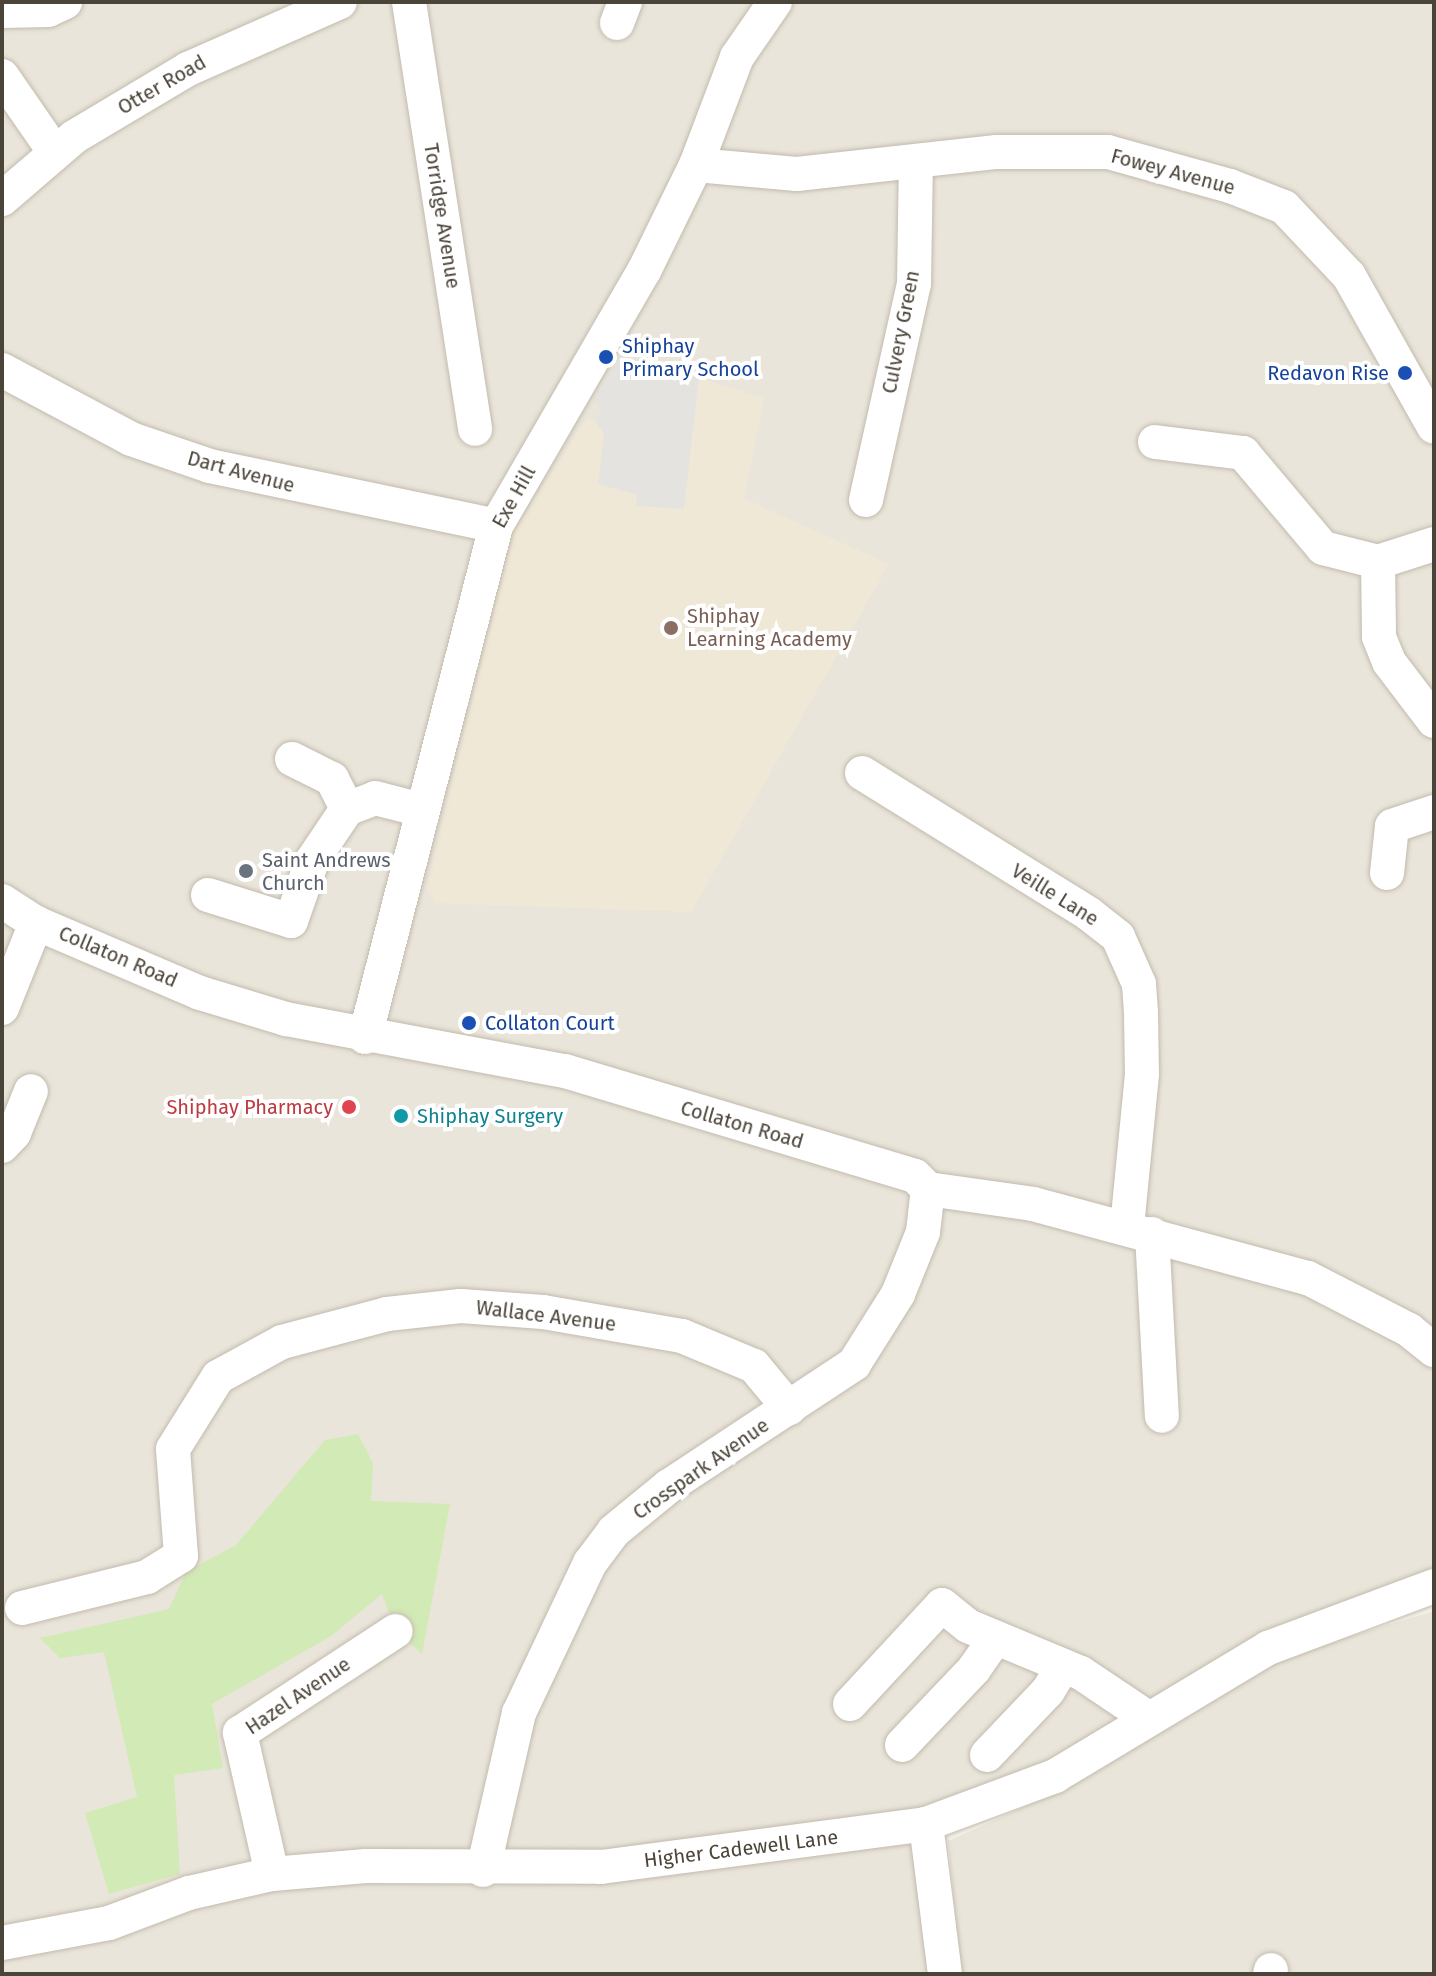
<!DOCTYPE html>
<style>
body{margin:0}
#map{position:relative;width:1436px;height:1976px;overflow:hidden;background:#f6f3ec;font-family:"Fira Sans",sans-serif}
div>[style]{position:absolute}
.residential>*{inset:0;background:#eae5da}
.education>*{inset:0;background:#efe8d6}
.green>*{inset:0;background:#d2eab5}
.parking>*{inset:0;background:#e5e3e0}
.roads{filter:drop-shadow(0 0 2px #c2bbae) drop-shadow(0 0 2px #c2bbae)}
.minor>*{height:34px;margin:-17px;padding:0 17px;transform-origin:17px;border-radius:17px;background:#fff}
.dots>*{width:22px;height:22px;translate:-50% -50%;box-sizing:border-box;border:4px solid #fff;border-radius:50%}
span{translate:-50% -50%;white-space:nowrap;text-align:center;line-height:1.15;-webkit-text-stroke:8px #fff;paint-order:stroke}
.street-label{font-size:20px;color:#4b4439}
.transit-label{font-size:20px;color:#164399}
.left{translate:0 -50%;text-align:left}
.right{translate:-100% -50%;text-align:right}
.education-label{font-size:20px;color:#785e54}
.worship-label{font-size:20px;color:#5b616d}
.health-label{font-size:20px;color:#be3a42}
.culture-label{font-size:20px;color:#0d838f}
.frame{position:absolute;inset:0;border:4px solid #4b4439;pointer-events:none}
</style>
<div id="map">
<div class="residential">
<i style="clip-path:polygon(2px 2px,1434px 2px,1434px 1586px,926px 1824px,945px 1974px,2px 1974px)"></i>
<i style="clip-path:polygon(1434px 1611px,1434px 1974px,961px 1974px,948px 1841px,1053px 1794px,1259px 1664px)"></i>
</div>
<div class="education">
<i style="clip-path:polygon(620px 354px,764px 398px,744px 499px,889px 564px,691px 912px,436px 903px,427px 888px,513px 533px,586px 419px,595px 420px,602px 408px,594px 401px)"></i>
</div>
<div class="green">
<i style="clip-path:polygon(358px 1434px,373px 1463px,371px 1501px,450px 1504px,422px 1654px,396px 1631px,382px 1594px,331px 1636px,212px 1704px,223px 1768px,174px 1775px,180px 1874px,109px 1894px,85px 1813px,137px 1797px,104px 1652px,60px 1658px,40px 1638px,169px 1609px,186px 1572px,236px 1545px,325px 1440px)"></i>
</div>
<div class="parking">
<i style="clip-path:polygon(620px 354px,699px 378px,684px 509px,636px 506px,637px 495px,598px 484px,604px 433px,595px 420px,602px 408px,594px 401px)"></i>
</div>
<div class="roads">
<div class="minor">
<i style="left:409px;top:2px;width:432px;rotate:81.2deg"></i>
<i style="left:2px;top:11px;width:46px;rotate:-1.2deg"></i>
<i style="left:48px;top:10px;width:19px;rotate:-25deg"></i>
<i style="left:617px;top:23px;width:22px;rotate:-69deg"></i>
<i style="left:2px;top:76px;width:91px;rotate:55.3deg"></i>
<i style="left:696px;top:165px;width:101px;rotate:5.1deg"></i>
<i style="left:797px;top:174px;width:201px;rotate:-6.3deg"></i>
<i style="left:997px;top:152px;width:111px"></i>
<i style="left:1108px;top:152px;width:127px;rotate:15.6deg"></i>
<i style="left:1230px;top:186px;width:58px;rotate:21.3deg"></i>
<i style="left:1284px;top:207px;width:95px;rotate:46.7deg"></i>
<i style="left:1349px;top:276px;width:173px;rotate:60.6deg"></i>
<i style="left:2px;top:199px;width:95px;rotate:-40.7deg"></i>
<i style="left:74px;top:137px;width:133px;rotate:-30.8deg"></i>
<i style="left:188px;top:69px;width:166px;rotate:-23.8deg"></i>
<i style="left:2px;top:370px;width:146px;rotate:28.1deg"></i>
<i style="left:131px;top:439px;width:83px;rotate:18.9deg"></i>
<i style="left:210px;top:466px;width:292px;rotate:11.8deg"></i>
<i style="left:1155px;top:442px;width:89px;rotate:7.1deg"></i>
<i style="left:1243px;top:453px;width:124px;rotate:49.9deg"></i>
<i style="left:1323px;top:548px;width:57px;rotate:14.3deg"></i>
<i style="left:866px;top:500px;width:221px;rotate:-77.5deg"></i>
<i style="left:914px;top:284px;width:122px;rotate:-89.1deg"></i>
<i style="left:1434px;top:544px;width:59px;rotate:162.2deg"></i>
<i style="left:1378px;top:562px;width:75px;rotate:89.2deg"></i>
<i style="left:1379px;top:637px;width:27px;rotate:68deg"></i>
<i style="left:1389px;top:662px;width:74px;rotate:52.7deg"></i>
<i style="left:292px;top:759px;width:45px;rotate:26.6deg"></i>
<i style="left:332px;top:779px;width:34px;rotate:63deg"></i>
<i style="left:862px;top:773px;width:267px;rotate:31.8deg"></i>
<i style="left:1089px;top:914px;width:37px;rotate:38deg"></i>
<i style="left:1118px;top:937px;width:51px;rotate:65.9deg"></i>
<i style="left:1139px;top:984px;width:29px;rotate:86deg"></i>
<i style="left:1141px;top:1013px;width:61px;rotate:89.1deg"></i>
<i style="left:1142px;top:1074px;width:155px;rotate:95.6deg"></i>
<i style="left:1387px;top:873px;width:47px;rotate:-83.9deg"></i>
<i style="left:1392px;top:826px;width:44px;rotate:-18.4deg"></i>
<i style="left:208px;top:895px;width:87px;rotate:17.4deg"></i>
<i style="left:291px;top:921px;width:64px;rotate:-70.7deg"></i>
<i style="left:312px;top:861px;width:63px;rotate:-56.1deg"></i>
<i style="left:347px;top:809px;width:30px;rotate:-21deg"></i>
<i style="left:375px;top:798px;width:49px;rotate:14.3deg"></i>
<i style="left:2px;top:901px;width:40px;rotate:32.9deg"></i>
<i style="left:36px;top:923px;width:178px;rotate:23.1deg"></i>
<i style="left:200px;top:993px;width:90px;rotate:16.8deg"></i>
<i style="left:286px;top:1019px;width:284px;rotate:10.6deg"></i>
<i style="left:565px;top:1071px;width:365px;rotate:16.7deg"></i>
<i style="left:915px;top:1176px;width:18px;rotate:45deg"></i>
<i style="left:928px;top:1189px;width:106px;rotate:8.1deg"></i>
<i style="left:1033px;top:1204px;width:285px;rotate:15.1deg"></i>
<i style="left:1308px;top:1278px;width:114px;rotate:27.2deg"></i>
<i style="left:1409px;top:1330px;width:32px;rotate:39deg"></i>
<i style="left:2px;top:1008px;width:92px;rotate:-68.2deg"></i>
<i style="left:365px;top:1037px;width:528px;rotate:-75.62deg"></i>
<i style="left:496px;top:526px;width:295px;rotate:-59.9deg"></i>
<i style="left:644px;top:271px;width:118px;rotate:-63.9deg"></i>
<i style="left:696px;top:165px;width:116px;rotate:-69.2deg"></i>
<i style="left:737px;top:57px;width:67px;rotate:-55.4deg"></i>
<i style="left:2px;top:1146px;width:18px;rotate:-47deg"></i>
<i style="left:14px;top:1133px;width:45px;rotate:-68deg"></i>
<i style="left:1152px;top:1234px;width:182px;rotate:86.9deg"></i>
<i style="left:22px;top:1608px;width:129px;rotate:-13.9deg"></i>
<i style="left:147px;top:1577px;width:40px;rotate:-32deg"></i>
<i style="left:181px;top:1556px;width:107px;rotate:-94.3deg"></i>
<i style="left:173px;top:1449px;width:85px;rotate:-58deg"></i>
<i style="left:218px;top:1377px;width:73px;rotate:-28.7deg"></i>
<i style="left:282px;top:1342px;width:109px;rotate:-14.9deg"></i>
<i style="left:387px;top:1314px;width:74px;rotate:-6.2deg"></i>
<i style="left:461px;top:1306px;width:82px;rotate:4.2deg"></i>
<i style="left:543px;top:1312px;width:141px;rotate:9.8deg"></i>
<i style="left:682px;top:1336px;width:78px;rotate:22.6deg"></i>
<i style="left:754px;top:1366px;width:55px;rotate:50.2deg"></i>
<i style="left:850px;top:1704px;width:135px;rotate:-47.1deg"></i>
<i style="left:942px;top:1605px;width:33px;rotate:39deg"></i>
<i style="left:968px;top:1626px;width:122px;rotate:22.6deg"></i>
<i style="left:1081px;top:1673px;width:81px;rotate:33.9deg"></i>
<i style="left:902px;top:1745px;width:105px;rotate:-46.5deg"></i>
<i style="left:974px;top:1669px;width:38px;rotate:-55deg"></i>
<i style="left:987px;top:1755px;width:88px;rotate:-46.4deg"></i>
<i style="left:1048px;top:1691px;width:29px;rotate:-59deg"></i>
<i style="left:926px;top:1824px;width:151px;rotate:82.8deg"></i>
<i style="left:483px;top:1870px;width:161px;rotate:-77.1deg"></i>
<i style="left:519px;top:1713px;width:166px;rotate:-64.7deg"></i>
<i style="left:590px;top:1563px;width:40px;rotate:-53deg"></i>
<i style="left:614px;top:1531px;width:71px;rotate:-39.3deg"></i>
<i style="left:669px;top:1486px;width:222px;rotate:-33.4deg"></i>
<i style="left:854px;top:1364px;width:83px;rotate:-57.8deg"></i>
<i style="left:898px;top:1294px;width:67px;rotate:-68deg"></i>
<i style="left:923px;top:1232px;width:43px;rotate:-83.4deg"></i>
<i style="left:272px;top:1874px;width:145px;rotate:-102.8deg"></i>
<i style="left:240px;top:1733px;width:186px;rotate:-33.2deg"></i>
<i style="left:2px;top:1943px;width:109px;rotate:-10.6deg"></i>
<i style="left:109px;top:1923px;width:85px;rotate:-20.6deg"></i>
<i style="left:189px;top:1893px;width:85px;rotate:-12.9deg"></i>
<i style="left:272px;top:1874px;width:94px;rotate:-4.9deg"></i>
<i style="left:366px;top:1866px;width:235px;rotate:0.2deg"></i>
<i style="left:601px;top:1867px;width:328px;rotate:-7.5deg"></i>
<i style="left:926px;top:1824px;width:138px;rotate:-20.4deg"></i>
<i style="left:1055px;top:1776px;width:249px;rotate:-31deg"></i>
<i style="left:1268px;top:1648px;width:177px;rotate:-20.5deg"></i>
<i style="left:1270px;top:1974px;width:4px;rotate:-76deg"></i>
</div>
</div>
<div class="dots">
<i style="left:606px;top:357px;background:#1a4fb4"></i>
<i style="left:1405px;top:373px;background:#1a4fb4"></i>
<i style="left:671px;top:628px;background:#8d6e63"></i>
<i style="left:246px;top:871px;background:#6b7280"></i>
<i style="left:469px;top:1023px;background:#1a4fb4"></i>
<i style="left:349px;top:1107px;background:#e0444e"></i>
<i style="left:401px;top:1116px;background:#0f9aa8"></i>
</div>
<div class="street-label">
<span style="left:162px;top:85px;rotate:-30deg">Otter Road</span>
<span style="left:1173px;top:172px;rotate:15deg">Fowey Avenue</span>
<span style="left:442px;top:216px;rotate:81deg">Torridge Avenue</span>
<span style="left:901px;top:332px;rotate:-79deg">Culvery Green</span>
<span style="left:241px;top:472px;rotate:15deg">Dart Avenue</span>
<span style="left:514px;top:497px;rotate:-61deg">Exe Hill</span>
<span style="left:1055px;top:895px;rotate:32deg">Veille Lane</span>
<span style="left:118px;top:957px;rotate:23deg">Collaton Road</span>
<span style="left:742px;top:1125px;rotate:16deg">Collaton Road</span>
<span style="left:546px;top:1316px;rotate:7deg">Wallace Avenue</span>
<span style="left:701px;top:1469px;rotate:-35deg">Crosspark Avenue</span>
<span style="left:298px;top:1696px;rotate:-34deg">Hazel Avenue</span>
<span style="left:741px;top:1849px;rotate:-7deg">Higher Cadewell Lane</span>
</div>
<div class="transit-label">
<span class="left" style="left:622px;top:358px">Shiphay<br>Primary School</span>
<span class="right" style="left:1389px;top:373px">Redavon Rise</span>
<span class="left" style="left:485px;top:1023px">Collaton Court</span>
</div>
<div class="education-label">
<span class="left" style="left:687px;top:628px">Shiphay<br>Learning Academy</span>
</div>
<div class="worship-label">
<span class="left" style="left:262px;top:872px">Saint Andrews<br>Church</span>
</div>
<div class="health-label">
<span class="right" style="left:333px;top:1107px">Shiphay Pharmacy</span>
</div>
<div class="culture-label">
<span class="left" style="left:417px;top:1116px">Shiphay Surgery</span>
</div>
<div class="frame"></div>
</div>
